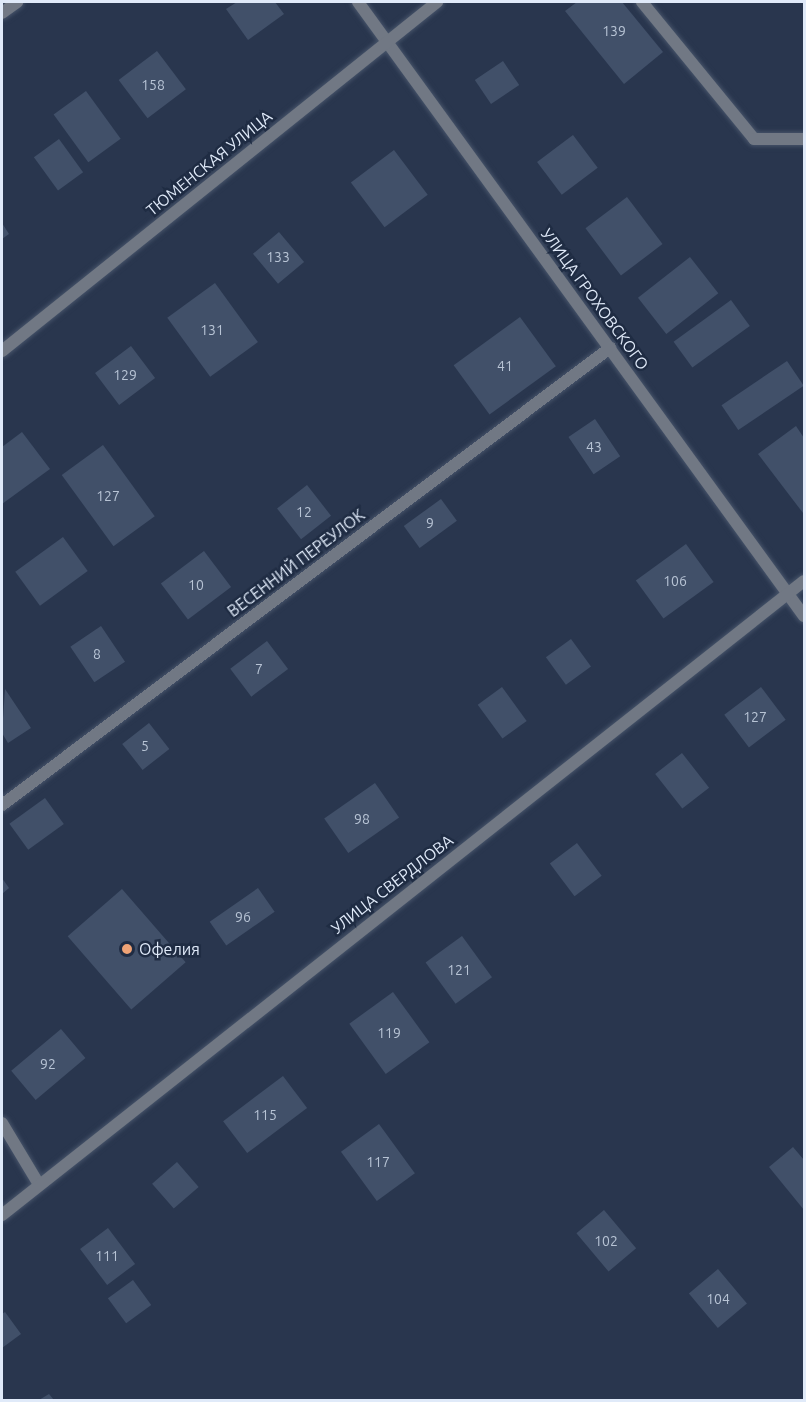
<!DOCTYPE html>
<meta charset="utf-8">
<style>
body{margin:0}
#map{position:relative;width:806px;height:1402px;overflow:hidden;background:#29364e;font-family:Ubuntu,sans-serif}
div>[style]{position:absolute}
.building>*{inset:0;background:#415069;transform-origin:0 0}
.roads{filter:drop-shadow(0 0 2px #465369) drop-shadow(0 0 2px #465369)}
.street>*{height:12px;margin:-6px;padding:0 6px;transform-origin:6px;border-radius:6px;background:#717884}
.dots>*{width:16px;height:16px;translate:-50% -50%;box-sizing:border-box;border:3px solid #1f2c43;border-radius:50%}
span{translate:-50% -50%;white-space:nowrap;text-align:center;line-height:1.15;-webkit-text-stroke:5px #1f2c43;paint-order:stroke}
.number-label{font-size:14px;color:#b8c4d5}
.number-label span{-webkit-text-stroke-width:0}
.street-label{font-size:16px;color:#e0eaf9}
.poi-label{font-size:16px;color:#e0eaf9}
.left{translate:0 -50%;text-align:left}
.frame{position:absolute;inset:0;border:3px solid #e0eaf9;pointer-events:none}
</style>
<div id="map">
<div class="building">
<i style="clip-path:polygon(237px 2px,275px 2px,284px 14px,248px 40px,226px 9px)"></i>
<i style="clip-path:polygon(577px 2px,622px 2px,663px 52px,624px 84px,565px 11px)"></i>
<i style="left:157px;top:51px;width:48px;height:48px;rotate:53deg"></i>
<i style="left:503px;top:61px;width:29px;height:34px;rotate:56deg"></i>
<i style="left:86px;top:91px;width:59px;height:40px;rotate:54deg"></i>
<i style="left:573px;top:135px;width:41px;height:45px;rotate:53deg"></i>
<i style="left:59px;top:139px;width:41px;height:31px;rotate:54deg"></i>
<i style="left:394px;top:150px;width:56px;height:54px;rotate:53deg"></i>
<i style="left:627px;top:197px;width:59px;height:52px;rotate:53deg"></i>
<i style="clip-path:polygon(2px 223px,9px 234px,2px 239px)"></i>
<i style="left:279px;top:232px;width:39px;height:34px;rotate:50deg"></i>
<i style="left:690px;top:257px;width:46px;height:66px;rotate:52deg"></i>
<i style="left:215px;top:283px;width:73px;height:59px;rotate:54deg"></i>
<i style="left:731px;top:300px;width:32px;height:71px;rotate:54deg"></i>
<i style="left:520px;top:317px;width:61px;height:82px;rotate:54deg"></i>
<i style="left:131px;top:346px;width:40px;height:45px;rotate:53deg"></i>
<i style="left:787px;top:361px;width:30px;height:79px;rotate:56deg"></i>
<i style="left:595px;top:419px;width:45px;height:32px;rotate:56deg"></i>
<i style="clip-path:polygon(796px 426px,804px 438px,803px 513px,758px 454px)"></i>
<i style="clip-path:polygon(22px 432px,50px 469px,2px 504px,2px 447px)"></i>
<i style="left:103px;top:445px;width:88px;height:51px;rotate:54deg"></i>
<i style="left:307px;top:485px;width:39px;height:38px;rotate:52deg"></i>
<i style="left:441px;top:499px;width:27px;height:46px;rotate:54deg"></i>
<i style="left:63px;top:537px;width:42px;height:59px;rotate:54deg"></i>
<i style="left:686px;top:544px;width:47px;height:62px;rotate:54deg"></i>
<i style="left:204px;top:551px;width:45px;height:54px;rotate:53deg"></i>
<i style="left:101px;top:626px;width:43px;height:37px;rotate:56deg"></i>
<i style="left:571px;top:639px;width:34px;height:31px;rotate:54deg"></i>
<i style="left:267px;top:641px;width:35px;height:46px;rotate:53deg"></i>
<i style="left:502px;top:687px;width:42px;height:30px;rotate:54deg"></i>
<i style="left:761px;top:687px;width:41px;height:46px;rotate:53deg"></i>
<i style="clip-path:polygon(5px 689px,31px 728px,8px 743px,2px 733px)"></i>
<i style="left:149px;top:723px;width:33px;height:34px;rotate:52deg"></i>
<i style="left:682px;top:753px;width:44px;height:34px;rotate:52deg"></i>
<i style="left:375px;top:783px;width:42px;height:62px;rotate:55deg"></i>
<i style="left:45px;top:798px;width:32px;height:44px;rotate:54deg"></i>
<i style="left:577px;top:843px;width:41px;height:34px;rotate:53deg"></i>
<i style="clip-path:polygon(2px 878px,9px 888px,2px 894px)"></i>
<i style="left:258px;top:888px;width:29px;height:59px;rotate:55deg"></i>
<i style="left:122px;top:889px;width:97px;height:72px;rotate:49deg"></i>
<i style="left:462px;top:936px;width:51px;height:45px;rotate:54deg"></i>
<i style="left:393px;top:992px;width:62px;height:54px;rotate:54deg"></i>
<i style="left:61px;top:1029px;width:38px;height:65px;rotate:50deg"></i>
<i style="left:283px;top:1076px;width:40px;height:75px;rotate:53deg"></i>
<i style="left:379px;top:1124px;width:61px;height:47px;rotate:54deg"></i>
<i style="clip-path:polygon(793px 1147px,804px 1160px,804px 1210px,769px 1167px)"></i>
<i style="left:177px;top:1162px;width:33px;height:33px;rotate:49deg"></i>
<i style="left:604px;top:1210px;width:50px;height:36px;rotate:50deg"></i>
<i style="left:108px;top:1228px;width:45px;height:35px;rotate:53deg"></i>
<i style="left:718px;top:1269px;width:45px;height:38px;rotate:50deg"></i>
<i style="left:133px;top:1280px;width:31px;height:31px;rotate:54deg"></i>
<i style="clip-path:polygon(5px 1312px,21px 1334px,2px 1348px,2px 1314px)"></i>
<i style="clip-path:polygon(49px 1394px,54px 1400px,39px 1400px)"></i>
</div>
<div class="roads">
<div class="street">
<i style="left:358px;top:2px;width:759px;rotate:54.01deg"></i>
<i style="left:642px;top:2px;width:177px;rotate:50.7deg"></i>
<i style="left:754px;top:139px;width:50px"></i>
<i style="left:2px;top:13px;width:19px;rotate:-36deg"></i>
<i style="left:2px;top:351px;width:558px;rotate:-38.74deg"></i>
<i style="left:2px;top:805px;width:761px;rotate:-36.93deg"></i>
<i style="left:2px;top:1123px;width:70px;rotate:59deg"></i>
<i style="left:2px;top:1215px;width:1022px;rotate:-38.33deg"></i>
</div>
</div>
<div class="dots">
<i style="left:127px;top:949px;background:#efa376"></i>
</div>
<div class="number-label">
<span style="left:614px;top:31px">139</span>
<span style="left:153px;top:85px">158</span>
<span style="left:278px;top:257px">133</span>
<span style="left:212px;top:330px">131</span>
<span style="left:505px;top:366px">41</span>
<span style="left:125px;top:375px">129</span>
<span style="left:594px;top:447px">43</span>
<span style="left:108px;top:496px">127</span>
<span style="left:304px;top:512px">12</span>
<span style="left:430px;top:523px">9</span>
<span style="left:675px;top:581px">106</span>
<span style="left:196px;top:585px">10</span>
<span style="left:97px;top:654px">8</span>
<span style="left:259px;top:669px">7</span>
<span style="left:755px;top:717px">127</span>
<span style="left:145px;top:746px">5</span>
<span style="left:362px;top:819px">98</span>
<span style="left:243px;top:917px">96</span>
<span style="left:459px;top:970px">121</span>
<span style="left:389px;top:1033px">119</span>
<span style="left:48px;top:1064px">92</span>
<span style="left:265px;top:1115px">115</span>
<span style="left:378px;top:1162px">117</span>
<span style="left:606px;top:1241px">102</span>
<span style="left:107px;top:1256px">111</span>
<span style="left:718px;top:1299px">104</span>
</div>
<div class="street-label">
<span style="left:209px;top:163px;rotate:-39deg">ТЮМЕНСКАЯ УЛИЦА</span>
<span style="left:595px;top:299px;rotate:54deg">УЛИЦА ГРОХОВСКОГО</span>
<span style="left:296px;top:563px;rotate:-37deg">ВЕСЕННИЙ ПЕРЕУЛОК</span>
<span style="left:392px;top:884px;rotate:-38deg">УЛИЦА СВЕРДЛОВА</span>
</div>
<div class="poi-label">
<span class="left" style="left:139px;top:949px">Офелия</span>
</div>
<div class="frame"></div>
</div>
